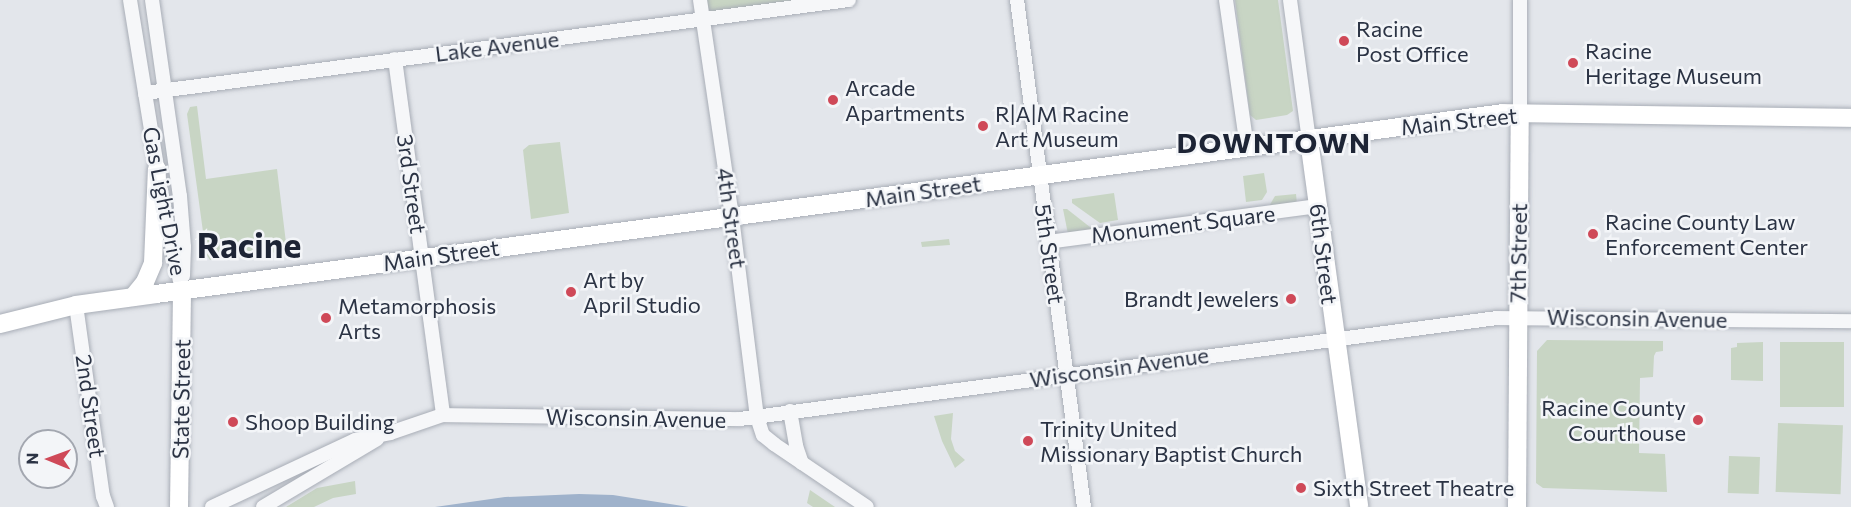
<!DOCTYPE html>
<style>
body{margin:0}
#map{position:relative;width:1851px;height:507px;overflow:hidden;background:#e3e6eb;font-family:Commissioner,sans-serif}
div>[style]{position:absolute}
.green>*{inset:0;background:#c8d5c4;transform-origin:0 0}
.water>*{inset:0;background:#9fb2cb}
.roads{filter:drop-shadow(0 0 2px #a8adb6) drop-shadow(0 0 2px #a8adb6)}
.minor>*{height:14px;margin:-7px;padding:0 7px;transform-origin:7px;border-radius:7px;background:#f6f7f9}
.major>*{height:18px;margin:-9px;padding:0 9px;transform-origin:9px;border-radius:9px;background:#fff}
.dots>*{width:16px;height:16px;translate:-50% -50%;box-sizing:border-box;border:3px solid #f3f5f8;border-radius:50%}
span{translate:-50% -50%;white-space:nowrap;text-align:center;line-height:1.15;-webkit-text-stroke:5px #f3f5f8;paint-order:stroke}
.poi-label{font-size:22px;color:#2b3344}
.left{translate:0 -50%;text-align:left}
.right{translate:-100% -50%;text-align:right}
.street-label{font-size:22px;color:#2b3344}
.district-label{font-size:28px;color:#1d2435;font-weight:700;letter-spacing:1.5px}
.town-label{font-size:34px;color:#1d2435;font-weight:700}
.north{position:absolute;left:18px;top:429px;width:60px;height:60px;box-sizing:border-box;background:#f3f5f8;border:2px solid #a3a7b0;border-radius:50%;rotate:271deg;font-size:16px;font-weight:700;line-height:24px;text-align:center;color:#2b3344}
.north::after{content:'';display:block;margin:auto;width:21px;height:27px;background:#cf4958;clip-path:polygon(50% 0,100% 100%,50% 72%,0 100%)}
</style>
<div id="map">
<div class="green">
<i style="clip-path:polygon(700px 0,849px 0,703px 20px)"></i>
<i style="clip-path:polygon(1235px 0,1278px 0,1293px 111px,1287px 115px,1256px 120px,1250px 115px)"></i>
<i style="clip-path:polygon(197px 106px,206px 179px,277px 169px,287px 251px,210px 260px,206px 254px,187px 114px,190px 107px)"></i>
<i style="clip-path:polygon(560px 142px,569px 213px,531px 219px,523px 150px,529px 145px)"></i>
<i style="clip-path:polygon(1264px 173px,1267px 192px,1262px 200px,1246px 202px,1243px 176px)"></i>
<i style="clip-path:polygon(1114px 193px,1118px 220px,1100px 223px,1072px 203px,1072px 199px)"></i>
<i style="clip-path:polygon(1296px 194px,1297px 204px,1268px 208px,1275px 196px)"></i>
<i style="clip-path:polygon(1063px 209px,1067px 209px,1095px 231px,1068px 234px)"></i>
<i style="clip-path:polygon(949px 239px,950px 245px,922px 247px,921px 242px)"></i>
<i style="clip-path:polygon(1547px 340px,1663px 341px,1663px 351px,1656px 352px,1654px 356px,1653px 377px,1640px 378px,1639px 453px,1665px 454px,1667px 492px,1543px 488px,1536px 483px,1537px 351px)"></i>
<i style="clip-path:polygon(1763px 342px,1763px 381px,1731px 380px,1731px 348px,1737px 347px,1737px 343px)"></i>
<i style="left:1780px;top:342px;width:64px;height:65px"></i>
<i style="clip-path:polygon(953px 413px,951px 439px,955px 451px,965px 460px,955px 468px,942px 441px,934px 416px)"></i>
<i style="left:1778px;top:423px;width:65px;height:69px;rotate:2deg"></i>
<i style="left:1729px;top:456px;width:31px;height:37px;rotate:2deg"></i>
<i style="clip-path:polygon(355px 481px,356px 494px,333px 498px,314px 507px,286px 507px,317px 488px)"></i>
<i style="clip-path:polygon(810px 490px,835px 507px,813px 507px,807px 503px)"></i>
</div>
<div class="water">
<i style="clip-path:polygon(579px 494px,613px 495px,689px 507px,435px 507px,505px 497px)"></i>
</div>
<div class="roads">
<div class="minor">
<i style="left:130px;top:0;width:213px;rotate:80.8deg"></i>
<i style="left:164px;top:210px;width:82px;rotate:77.3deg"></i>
<i style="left:152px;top:0;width:198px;rotate:81.9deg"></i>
<i style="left:180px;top:196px;width:51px;rotate:85.5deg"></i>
<i style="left:184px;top:247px;width:29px;rotate:92deg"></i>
<i style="left:700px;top:0;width:219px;rotate:81.6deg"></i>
<i style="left:732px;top:217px;width:202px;rotate:82.9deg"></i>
<i style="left:757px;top:417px;width:19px;rotate:72deg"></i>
<i style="left:763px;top:435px;width:14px;rotate:39deg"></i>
<i style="left:774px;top:444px;width:112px;rotate:34.1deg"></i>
<i style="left:1017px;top:0;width:511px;rotate:82.47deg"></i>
<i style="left:1226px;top:0;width:149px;rotate:81.9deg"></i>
<i style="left:1290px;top:0;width:141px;rotate:82.3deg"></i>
<i style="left:395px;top:59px;width:359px;rotate:82.3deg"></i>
<i style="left:145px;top:93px;width:710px;rotate:-7.53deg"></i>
<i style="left:1520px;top:114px;width:114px;rotate:-90deg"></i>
<i style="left:1048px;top:242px;width:271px;rotate:-7.6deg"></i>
<i style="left:76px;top:305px;width:193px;rotate:82deg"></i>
<i style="left:103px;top:496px;width:12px;rotate:70deg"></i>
<i style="left:790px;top:411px;width:36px;rotate:80deg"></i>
<i style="left:796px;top:446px;width:18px;rotate:71deg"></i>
<i style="left:212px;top:507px;width:158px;rotate:-25.1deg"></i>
<i style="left:355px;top:440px;width:36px;rotate:-11deg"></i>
<i style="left:390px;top:433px;width:56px;rotate:-18.8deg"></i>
<i style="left:443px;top:415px;width:297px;rotate:0.8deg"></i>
<i style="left:740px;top:419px;width:764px;rotate:-7.6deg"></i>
<i style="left:1497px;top:318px;width:354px;rotate:0.5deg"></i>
<i style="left:263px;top:507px;width:133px;rotate:-30.8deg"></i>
</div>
<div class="major">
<i style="left:1309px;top:140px;width:370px;rotate:82.2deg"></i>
<i style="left:133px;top:297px;width:19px;rotate:-51deg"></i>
<i style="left:145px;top:282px;width:21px;rotate:-67deg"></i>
<i style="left:153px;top:263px;width:94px;rotate:-87.6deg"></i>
<i style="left:0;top:324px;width:78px;rotate:-14deg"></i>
<i style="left:76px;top:305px;width:81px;rotate:-7.8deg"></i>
<i style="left:156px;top:294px;width:1359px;rotate:-7.65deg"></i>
<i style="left:1503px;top:113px;width:348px;rotate:0.8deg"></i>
<i style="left:179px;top:507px;width:217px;rotate:-89.2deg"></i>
<i style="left:1517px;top:507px;width:393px;rotate:-89.6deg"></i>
</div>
</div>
<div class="dots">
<i style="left:1344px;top:41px;background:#cf4958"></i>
<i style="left:1573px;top:63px;background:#cf4958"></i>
<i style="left:833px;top:100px;background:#cf4958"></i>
<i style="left:983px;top:126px;background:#cf4958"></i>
<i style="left:1593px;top:234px;background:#cf4958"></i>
<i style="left:571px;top:292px;background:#cf4958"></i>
<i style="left:1291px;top:299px;background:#cf4958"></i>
<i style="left:326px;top:318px;background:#cf4958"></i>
<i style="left:1698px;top:420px;background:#cf4958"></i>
<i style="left:233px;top:422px;background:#cf4958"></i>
<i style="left:1028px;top:441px;background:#cf4958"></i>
<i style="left:1301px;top:488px;background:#cf4958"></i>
</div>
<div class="poi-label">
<span class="left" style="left:1356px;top:41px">Racine<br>Post Office</span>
<span class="left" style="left:1585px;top:63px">Racine<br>Heritage Museum</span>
<span class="left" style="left:845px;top:100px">Arcade<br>Apartments</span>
<span class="left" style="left:995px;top:126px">R|A|M Racine<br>Art Museum</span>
<span class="left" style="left:1605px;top:234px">Racine County Law<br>Enforcement Center</span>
<span class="left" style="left:583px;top:292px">Art by<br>April Studio</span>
<span class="right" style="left:1279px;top:299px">Brandt Jewelers</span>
<span class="left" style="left:338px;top:318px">Metamorphosis<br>Arts</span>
<span class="right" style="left:1686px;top:420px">Racine County<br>Courthouse</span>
<span class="left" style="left:245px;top:422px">Shoop Building</span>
<span class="left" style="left:1040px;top:441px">Trinity United<br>Missionary Baptist Church</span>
<span class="left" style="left:1313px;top:488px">Sixth Street Theatre</span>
</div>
<div class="street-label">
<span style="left:497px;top:46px;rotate:-7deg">Lake Avenue</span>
<span style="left:1459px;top:121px;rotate:-6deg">Main Street</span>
<span style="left:412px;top:184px;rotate:82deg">3rd Street</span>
<span style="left:923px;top:191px;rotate:-8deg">Main Street</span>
<span style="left:165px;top:201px;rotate:79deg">Gas Light Drive</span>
<span style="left:732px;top:218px;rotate:82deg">4th Street</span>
<span style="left:1183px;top:224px;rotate:-7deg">Monument Square</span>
<span style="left:1518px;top:253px;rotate:-89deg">7th Street</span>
<span style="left:1050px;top:254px;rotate:82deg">5th Street</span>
<span style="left:1324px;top:254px;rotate:83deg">6th Street</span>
<span style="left:441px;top:255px;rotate:-8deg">Main Street</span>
<span style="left:1637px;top:318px;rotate:1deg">Wisconsin Avenue</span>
<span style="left:1119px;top:367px;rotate:-8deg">Wisconsin Avenue</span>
<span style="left:181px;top:399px;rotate:-89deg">State Street</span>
<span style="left:91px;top:406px;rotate:82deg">2nd Street</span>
<span style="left:636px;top:418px;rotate:1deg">Wisconsin Avenue</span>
</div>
<div class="district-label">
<span style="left:1274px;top:142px">DOWNTOWN</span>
</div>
<div class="town-label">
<span style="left:249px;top:245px">Racine</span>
</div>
<div class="north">N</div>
</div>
